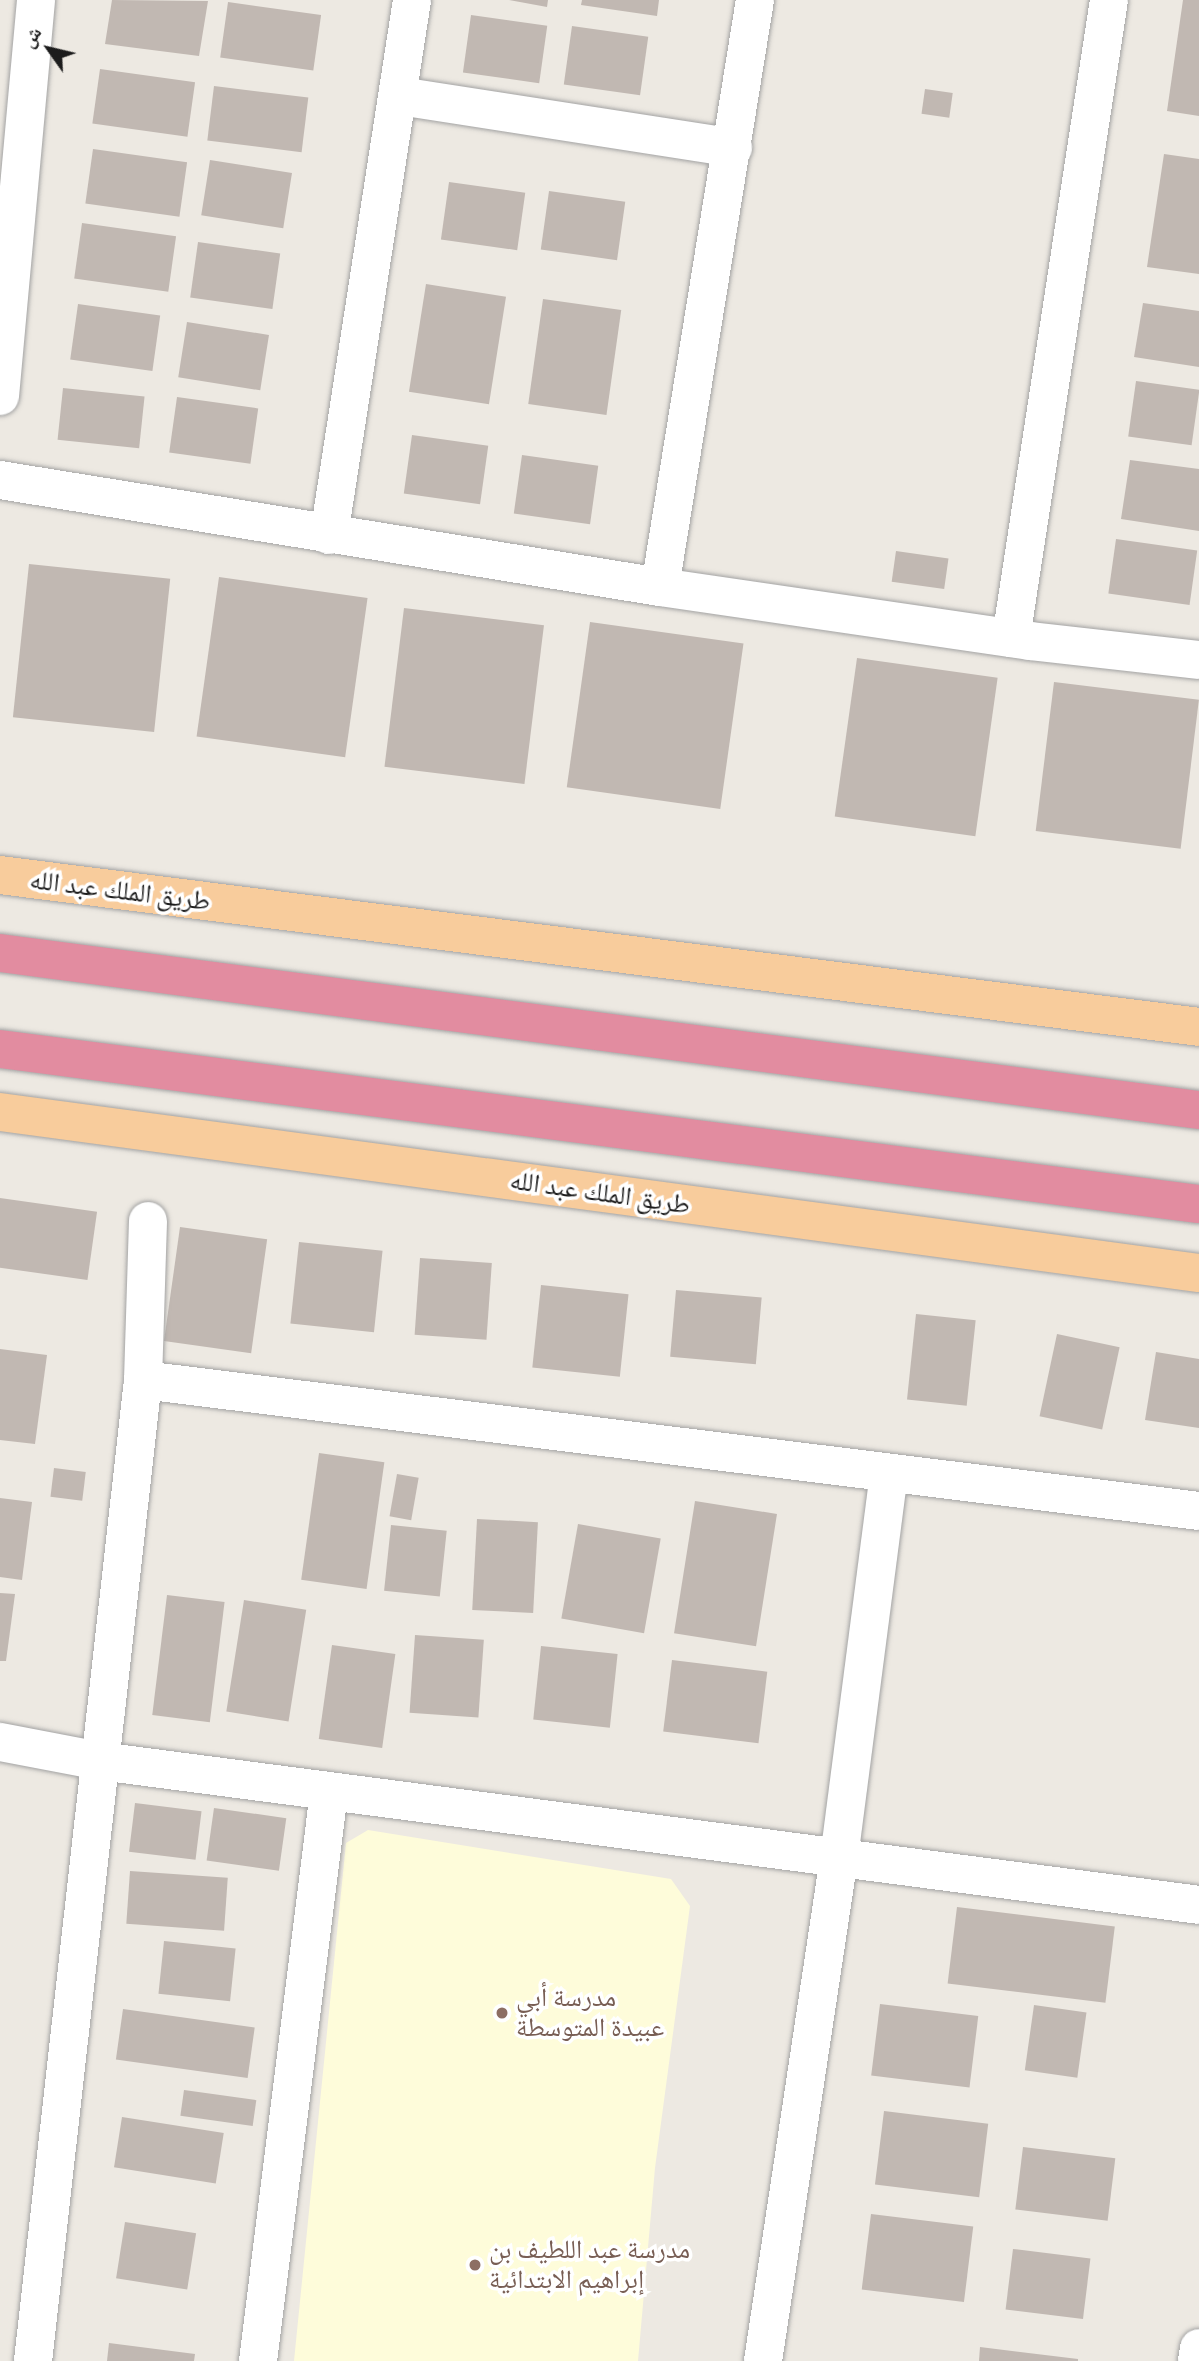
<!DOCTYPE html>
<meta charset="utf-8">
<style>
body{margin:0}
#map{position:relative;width:1199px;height:2361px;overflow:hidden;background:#ede9e2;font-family:Cabin,"Noto Naskh Arabic",sans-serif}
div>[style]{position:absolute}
.education>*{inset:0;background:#fefcda}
.building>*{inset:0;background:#c1b8b2;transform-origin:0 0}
.roads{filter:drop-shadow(0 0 2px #a3a3a3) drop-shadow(0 0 2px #a3a3a3)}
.street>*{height:38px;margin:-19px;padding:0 19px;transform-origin:19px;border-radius:19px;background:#fff}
.primary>*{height:38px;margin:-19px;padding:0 19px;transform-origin:19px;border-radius:19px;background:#f8cc9c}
.highway>*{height:38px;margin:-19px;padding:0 19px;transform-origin:19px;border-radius:19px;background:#e28ca0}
.dots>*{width:19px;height:19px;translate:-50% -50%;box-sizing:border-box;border:4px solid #fff;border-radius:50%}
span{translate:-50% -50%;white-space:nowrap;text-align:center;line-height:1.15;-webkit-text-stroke:7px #fff;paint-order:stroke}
.street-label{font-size:26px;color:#1c1c1c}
.education-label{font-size:26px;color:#785e54}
.left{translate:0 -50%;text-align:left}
.north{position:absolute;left:14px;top:14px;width:70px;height:70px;-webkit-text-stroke:5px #fff;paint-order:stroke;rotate:304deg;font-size:19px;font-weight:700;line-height:28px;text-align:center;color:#1c1c1c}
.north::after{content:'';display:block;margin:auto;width:24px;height:32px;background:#1c1c1c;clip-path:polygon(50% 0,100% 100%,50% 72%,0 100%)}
</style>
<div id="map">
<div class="education">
<i style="clip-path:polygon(368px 1830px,671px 1879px,690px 1906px,655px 2168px,638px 2361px,294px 2361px,346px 1843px)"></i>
</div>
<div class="building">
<i style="clip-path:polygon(112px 0,208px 1px,199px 56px,105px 44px)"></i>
<i style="clip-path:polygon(509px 0,548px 0,547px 7px)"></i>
<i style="clip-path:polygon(582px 0,659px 0,657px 16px,581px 5px)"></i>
<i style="clip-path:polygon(1183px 0,1199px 0,1199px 116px,1167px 111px)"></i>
<i style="left:228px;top:2px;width:94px;height:56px;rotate:8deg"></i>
<i style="left:471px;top:15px;width:77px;height:58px;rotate:8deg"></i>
<i style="left:572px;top:26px;width:77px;height:59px;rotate:8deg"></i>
<i style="left:100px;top:69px;width:96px;height:55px;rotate:8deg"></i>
<i style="left:214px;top:86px;width:95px;height:55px;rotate:7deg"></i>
<i style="left:925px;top:89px;width:28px;height:25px;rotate:8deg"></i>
<i style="left:93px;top:149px;width:95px;height:55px;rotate:8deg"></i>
<i style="clip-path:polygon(1164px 154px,1199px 159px,1199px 274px,1147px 267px)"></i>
<i style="left:210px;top:160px;width:83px;height:56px;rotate:9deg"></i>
<i style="left:449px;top:182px;width:77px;height:58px;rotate:8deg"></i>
<i style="left:549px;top:191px;width:77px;height:59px;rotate:8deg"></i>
<i style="left:82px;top:223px;width:95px;height:56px;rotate:8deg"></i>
<i style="left:198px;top:242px;width:83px;height:56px;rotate:8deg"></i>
<i style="left:426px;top:284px;width:81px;height:109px;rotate:9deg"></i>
<i style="left:543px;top:299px;width:79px;height:106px;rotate:8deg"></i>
<i style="clip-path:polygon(1143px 303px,1199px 311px,1199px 367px,1134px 357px)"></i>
<i style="left:78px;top:304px;width:83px;height:56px;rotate:8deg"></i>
<i style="left:187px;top:322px;width:83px;height:56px;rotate:9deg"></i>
<i style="left:1136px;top:381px;width:64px;height:56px;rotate:8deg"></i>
<i style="left:63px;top:388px;width:82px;height:52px;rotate:6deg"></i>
<i style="left:177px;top:397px;width:82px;height:56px;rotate:8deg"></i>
<i style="left:412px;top:435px;width:77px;height:59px;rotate:8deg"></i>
<i style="left:522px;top:455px;width:77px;height:59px;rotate:8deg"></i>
<i style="clip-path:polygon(1130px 460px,1199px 469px,1199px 531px,1121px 519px)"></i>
<i style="left:1116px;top:539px;width:82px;height:55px;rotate:8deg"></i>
<i style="left:896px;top:551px;width:53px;height:31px;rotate:8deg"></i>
<i style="left:29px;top:564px;width:142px;height:154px;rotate:6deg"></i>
<i style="left:219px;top:577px;width:150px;height:161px;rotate:8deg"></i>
<i style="left:404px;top:608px;width:141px;height:160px;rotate:7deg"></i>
<i style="left:590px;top:622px;width:155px;height:167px;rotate:8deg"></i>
<i style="left:857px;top:658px;width:142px;height:160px;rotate:8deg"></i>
<i style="left:1054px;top:682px;width:146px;height:150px;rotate:7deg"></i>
<i style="left:0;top:1198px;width:98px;height:69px;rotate:8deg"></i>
<i style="left:180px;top:1227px;width:88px;height:115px;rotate:8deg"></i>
<i style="left:299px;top:1242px;width:84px;height:82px;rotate:6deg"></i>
<i style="left:420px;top:1258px;width:72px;height:77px;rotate:4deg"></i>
<i style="left:541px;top:1285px;width:88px;height:83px;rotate:6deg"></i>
<i style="left:676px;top:1290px;width:86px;height:67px;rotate:5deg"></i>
<i style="left:916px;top:1314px;width:60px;height:86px;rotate:6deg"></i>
<i style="left:1057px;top:1334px;width:64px;height:84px;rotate:12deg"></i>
<i style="clip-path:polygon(0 1349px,47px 1355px,35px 1444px,0 1440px)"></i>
<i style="clip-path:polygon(1156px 1352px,1199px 1359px,1199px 1428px,1145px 1420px)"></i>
<i style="left:319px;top:1453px;width:66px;height:128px;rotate:8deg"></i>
<i style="left:54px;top:1468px;width:32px;height:29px;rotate:7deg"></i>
<i style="left:397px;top:1474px;width:22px;height:43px;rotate:10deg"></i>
<i style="clip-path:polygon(0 1498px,32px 1502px,22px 1580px,0 1577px)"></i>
<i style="left:695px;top:1501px;width:83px;height:134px;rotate:9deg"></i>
<i style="left:477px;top:1519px;width:61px;height:91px;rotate:3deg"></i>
<i style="left:578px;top:1524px;width:84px;height:96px;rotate:10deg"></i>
<i style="left:391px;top:1525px;width:56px;height:66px;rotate:6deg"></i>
<i style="clip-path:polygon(0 1593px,15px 1594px,6px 1661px,0 1661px)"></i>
<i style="left:167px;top:1595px;width:58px;height:121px;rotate:7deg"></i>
<i style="left:244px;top:1600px;width:63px;height:113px;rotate:9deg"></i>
<i style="left:415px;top:1635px;width:69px;height:78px;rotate:4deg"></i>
<i style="left:332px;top:1645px;width:64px;height:95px;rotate:8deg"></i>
<i style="left:541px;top:1646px;width:77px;height:74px;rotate:6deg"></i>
<i style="left:672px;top:1660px;width:96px;height:72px;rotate:7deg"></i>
<i style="left:135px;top:1803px;width:67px;height:49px;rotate:7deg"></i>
<i style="left:214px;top:1808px;width:73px;height:53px;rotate:8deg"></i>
<i style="left:130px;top:1871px;width:98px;height:53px;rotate:4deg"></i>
<i style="left:957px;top:1907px;width:159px;height:77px;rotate:7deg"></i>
<i style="left:164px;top:1941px;width:72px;height:53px;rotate:6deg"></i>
<i style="left:880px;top:2004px;width:99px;height:72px;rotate:7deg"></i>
<i style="left:1034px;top:2005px;width:53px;height:66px;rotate:8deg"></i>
<i style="left:123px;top:2009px;width:133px;height:51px;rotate:8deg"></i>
<i style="left:184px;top:2090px;width:73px;height:26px;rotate:8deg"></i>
<i style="left:884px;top:2111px;width:105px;height:74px;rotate:7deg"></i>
<i style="left:122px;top:2117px;width:103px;height:51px;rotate:9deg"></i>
<i style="left:1023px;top:2147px;width:93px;height:63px;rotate:7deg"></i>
<i style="left:871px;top:2214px;width:103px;height:76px;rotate:7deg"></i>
<i style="left:125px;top:2222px;width:72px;height:57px;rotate:9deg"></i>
<i style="left:1013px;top:2249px;width:78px;height:61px;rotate:7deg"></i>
<i style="clip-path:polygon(109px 2343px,195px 2354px,194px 2361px,107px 2361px)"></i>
<i style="clip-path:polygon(980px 2347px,1078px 2359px,1078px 2361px,979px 2361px)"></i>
</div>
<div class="roads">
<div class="street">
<i style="left:399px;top:96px;width:338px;rotate:8.8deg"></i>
<i style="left:0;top:396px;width:398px;rotate:-84.8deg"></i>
<i style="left:0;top:480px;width:669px;rotate:9.21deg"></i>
<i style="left:660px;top:587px;width:595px;rotate:-80.81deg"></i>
<i style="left:329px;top:535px;width:541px;rotate:-81.18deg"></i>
<i style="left:660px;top:587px;width:374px;rotate:8.3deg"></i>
<i style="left:1030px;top:641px;width:170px;rotate:6.4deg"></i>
<i style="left:1011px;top:638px;width:645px;rotate:-81.27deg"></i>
<i style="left:143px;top:1380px;width:1064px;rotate:7.07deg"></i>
<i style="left:0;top:1742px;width:102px;rotate:10.8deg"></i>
<i style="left:100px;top:1761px;width:1108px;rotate:7.46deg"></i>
<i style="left:33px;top:2361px;width:987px;rotate:-83.6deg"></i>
<i style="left:143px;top:1380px;width:159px;rotate:-88.2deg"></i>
<i style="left:258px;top:2361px;width:573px;rotate:-82.89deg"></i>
<i style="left:763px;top:2361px;width:509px;rotate:-81.41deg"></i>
<i style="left:839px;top:1858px;width:388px;rotate:-82.6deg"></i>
<i style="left:1197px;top:2361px;width:13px;rotate:-81deg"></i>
</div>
<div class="primary">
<i style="left:0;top:875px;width:1209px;rotate:7.22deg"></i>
<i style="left:0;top:1112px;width:1210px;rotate:7.65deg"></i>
</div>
<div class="highway">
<i style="left:0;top:953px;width:1209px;rotate:7.46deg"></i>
<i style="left:0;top:1049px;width:1209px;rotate:7.37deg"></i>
</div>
</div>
<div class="dots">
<i style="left:502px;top:2013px;background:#8d6e63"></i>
<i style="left:475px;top:2265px;background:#8d6e63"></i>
</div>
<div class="street-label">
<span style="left:120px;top:891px;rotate:7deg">طريق الملك عبد الله</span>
<span style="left:600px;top:1193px;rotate:8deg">طريق الملك عبد الله</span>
</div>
<div class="education-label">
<span class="left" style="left:516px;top:2013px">مدرسة أبي<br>عبيدة المتوسطة</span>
<span class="left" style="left:489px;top:2265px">مدرسة عبد اللطيف بن<br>إبراهيم الابتدائية</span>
</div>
<div class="north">ش</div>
</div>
